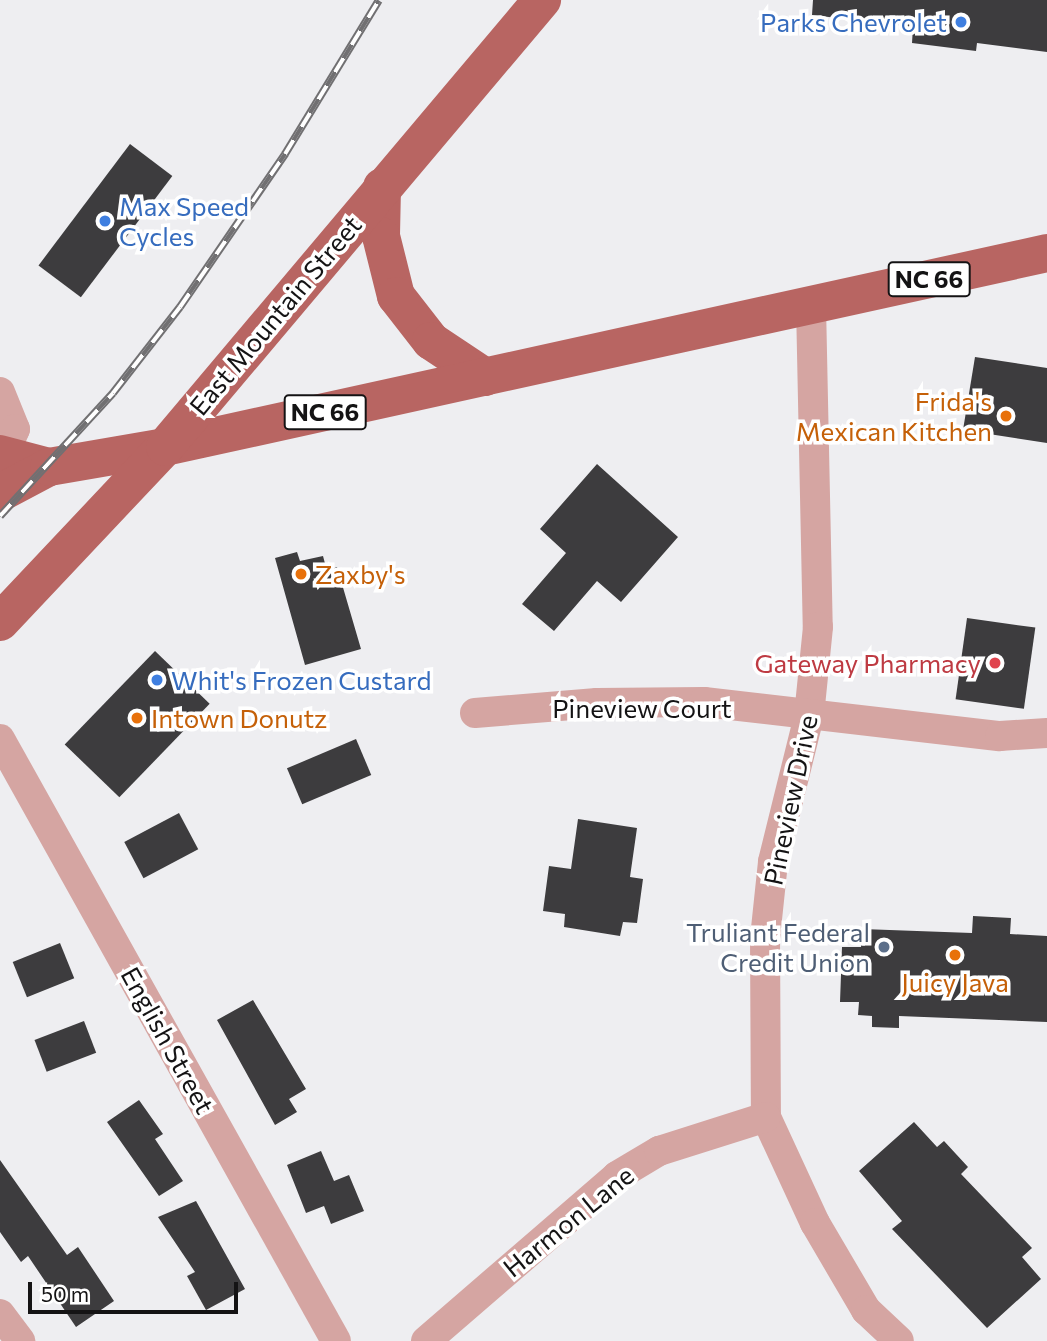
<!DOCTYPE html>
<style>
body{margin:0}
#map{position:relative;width:1047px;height:1341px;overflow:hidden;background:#eeeef1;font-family:Commissioner,sans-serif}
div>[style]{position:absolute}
.building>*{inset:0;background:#3d3c3e;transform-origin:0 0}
.minor>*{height:30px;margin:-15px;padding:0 15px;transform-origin:15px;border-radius:15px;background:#d5a5a2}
.primary>*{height:38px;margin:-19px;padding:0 19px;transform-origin:19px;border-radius:19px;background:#b86562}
.rail>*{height:8px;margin-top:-4px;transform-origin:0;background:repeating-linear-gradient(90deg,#fff 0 16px,#717072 0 32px);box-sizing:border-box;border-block:2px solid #717072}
.dots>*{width:19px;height:19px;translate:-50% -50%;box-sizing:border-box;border:4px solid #fff;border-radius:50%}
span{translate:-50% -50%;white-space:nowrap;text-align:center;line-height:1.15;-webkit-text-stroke:7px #fff;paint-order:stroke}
.shield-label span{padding:2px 5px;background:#fff;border:2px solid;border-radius:5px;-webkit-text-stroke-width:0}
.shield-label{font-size:24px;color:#141314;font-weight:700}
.shop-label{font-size:26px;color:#366cbe}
.right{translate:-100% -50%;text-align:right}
.left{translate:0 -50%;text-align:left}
.street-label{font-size:26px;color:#141314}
.food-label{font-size:26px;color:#c56008}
.health-label{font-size:26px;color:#be3a42}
.service-label{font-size:26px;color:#4e5e75}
.scale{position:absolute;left:28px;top:1282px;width:210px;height:32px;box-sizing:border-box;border:4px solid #141314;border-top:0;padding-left:9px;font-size:21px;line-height:24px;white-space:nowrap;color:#141314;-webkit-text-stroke:5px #fff;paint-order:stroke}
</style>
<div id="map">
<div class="building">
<i style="clip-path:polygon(813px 0,1047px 0,1047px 52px,977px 43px,976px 51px,912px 43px,913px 27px,812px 15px)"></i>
<i style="left:130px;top:144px;width:53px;height:152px;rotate:37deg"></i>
<i style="clip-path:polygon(975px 357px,1047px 368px,1047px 443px,963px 430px)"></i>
<i style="clip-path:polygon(597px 464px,678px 537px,621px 602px,597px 581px,554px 631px,522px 604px,566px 553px,540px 529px)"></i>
<i style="clip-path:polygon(297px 552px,300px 561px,323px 556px,327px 571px,337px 567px,361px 649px,305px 665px,275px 558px)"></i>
<i style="left:967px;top:618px;width:69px;height:82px;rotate:8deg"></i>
<i style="left:155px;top:651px;width:76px;height:130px;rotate:44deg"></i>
<i style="left:356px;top:739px;width:39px;height:75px;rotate:67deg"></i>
<i style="left:179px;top:813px;width:41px;height:62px;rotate:62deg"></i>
<i style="clip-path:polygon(578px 819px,637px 828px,630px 877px,643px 879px,637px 923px,623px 922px,620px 936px,564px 927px,565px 914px,543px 911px,549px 866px,571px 869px)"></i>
<i style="clip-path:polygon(973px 916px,1011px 918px,1010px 934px,1047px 936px,1047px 1022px,899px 1016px,899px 1028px,872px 1027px,872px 1016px,858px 1015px,859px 1002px,840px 1002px,842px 947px,861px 947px,862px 929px,972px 933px)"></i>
<i style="left:60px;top:943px;width:38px;height:51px;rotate:68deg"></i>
<i style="clip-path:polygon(253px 1000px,306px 1089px,289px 1099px,297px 1112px,275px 1125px,217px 1020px)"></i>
<i style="left:84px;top:1021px;width:34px;height:53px;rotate:69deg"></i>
<i style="clip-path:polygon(139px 1100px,163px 1134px,155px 1139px,183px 1181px,159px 1196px,107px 1122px)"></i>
<i style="clip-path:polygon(914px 1122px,937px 1147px,944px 1141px,968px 1167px,961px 1174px,1032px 1248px,1022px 1257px,1041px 1279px,987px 1328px,892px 1229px,902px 1221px,859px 1171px)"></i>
<i style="clip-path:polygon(321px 1151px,334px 1181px,349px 1175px,364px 1211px,331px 1224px,324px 1206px,306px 1213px,287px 1165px)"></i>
<i style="clip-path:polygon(0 1160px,67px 1255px,78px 1247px,114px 1301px,76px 1327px,28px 1256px,21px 1262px,0 1232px)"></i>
<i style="clip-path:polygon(196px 1201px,245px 1289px,206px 1310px,187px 1276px,195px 1272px,158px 1217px)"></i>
</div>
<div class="minor">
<i style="left:811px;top:305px;width:322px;rotate:88.8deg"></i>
<i style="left:818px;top:627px;width:89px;rotate:95.8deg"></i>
<i style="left:809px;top:716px;width:150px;rotate:103.9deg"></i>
<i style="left:773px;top:862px;width:76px;rotate:96deg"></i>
<i style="left:765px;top:938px;width:179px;rotate:89.7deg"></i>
<i style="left:766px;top:1117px;width:117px;rotate:65.2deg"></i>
<i style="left:815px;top:1223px;width:101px;rotate:59.6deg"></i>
<i style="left:866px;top:1310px;width:45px;rotate:43.2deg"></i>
<i style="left:0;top:392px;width:40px;rotate:68deg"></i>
<i style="left:15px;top:429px;width:26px;rotate:113deg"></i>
<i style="left:5px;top:453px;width:8px;rotate:-130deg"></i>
<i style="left:475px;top:713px;width:122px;rotate:-4.7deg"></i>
<i style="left:597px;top:703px;width:107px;rotate:-0.5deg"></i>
<i style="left:704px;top:702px;width:298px;rotate:6.6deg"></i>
<i style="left:1000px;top:736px;width:47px;rotate:-3.7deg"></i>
<i style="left:0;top:739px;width:689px;rotate:60.83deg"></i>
<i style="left:0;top:1314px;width:34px;rotate:53deg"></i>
<i style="left:426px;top:1341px;width:252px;rotate:-40.8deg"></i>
<i style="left:617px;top:1176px;width:49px;rotate:-30.8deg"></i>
<i style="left:659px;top:1151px;width:112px;rotate:-17.6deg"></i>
</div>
<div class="primary">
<i style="left:382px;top:187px;width:49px;rotate:91.2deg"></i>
<i style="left:381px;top:236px;width:62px;rotate:76deg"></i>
<i style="left:396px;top:296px;width:57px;rotate:52.1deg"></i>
<i style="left:431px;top:341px;width:65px;rotate:33.7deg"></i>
<i style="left:0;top:454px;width:51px;rotate:14.9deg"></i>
<i style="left:0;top:493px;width:55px;rotate:-28deg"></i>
<i style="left:49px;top:467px;width:118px;rotate:-9.8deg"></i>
<i style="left:165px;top:447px;width:903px;rotate:-12.4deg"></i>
<i style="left:0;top:622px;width:241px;rotate:-46.7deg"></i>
<i style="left:165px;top:447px;width:585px;rotate:-49.86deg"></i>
</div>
<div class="rail">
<i style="left:0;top:516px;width:167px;rotate:-47.4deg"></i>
<i style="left:113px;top:393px;width:109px;rotate:-52.1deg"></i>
<i style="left:180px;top:307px;width:186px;rotate:-55.5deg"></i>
<i style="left:285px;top:154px;width:180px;rotate:-58.6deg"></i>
</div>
<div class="dots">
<i style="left:961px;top:22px;background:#3f7fe0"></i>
<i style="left:105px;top:221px;background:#3f7fe0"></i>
<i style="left:1006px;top:416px;background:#e8710a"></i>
<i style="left:301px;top:574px;background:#e8710a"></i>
<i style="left:995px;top:663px;background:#e0444e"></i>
<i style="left:157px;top:680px;background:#3f7fe0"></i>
<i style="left:137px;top:718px;background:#e8710a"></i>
<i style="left:884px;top:947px;background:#5c6f8a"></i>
<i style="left:955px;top:955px;background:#e8710a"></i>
</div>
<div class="shield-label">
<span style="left:929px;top:279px">NC 66</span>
<span style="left:325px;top:412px">NC 66</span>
</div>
<div class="shop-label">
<span class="right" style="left:947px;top:22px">Parks Chevrolet</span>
<span class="left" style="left:119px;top:221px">Max Speed<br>Cycles</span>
<span class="left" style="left:171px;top:680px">Whit's Frozen Custard</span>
</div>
<div class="street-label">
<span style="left:275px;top:315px;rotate:-50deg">East Mountain Street</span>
<span style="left:642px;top:708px">Pineview Court</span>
<span style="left:790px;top:800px;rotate:-78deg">Pineview Drive</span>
<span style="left:168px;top:1040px;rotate:61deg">English Street</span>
<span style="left:568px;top:1221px;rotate:-39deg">Harmon Lane</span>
</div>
<div class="food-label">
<span class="right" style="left:992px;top:416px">Frida's<br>Mexican Kitchen</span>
<span class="left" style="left:315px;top:574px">Zaxby's</span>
<span class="left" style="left:151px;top:718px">Intown Donutz</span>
<span style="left:955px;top:982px">Juicy Java</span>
</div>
<div class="health-label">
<span class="right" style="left:981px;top:663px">Gateway Pharmacy</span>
</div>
<div class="service-label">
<span class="right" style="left:870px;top:947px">Truliant Federal<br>Credit Union</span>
</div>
<div class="scale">50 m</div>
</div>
